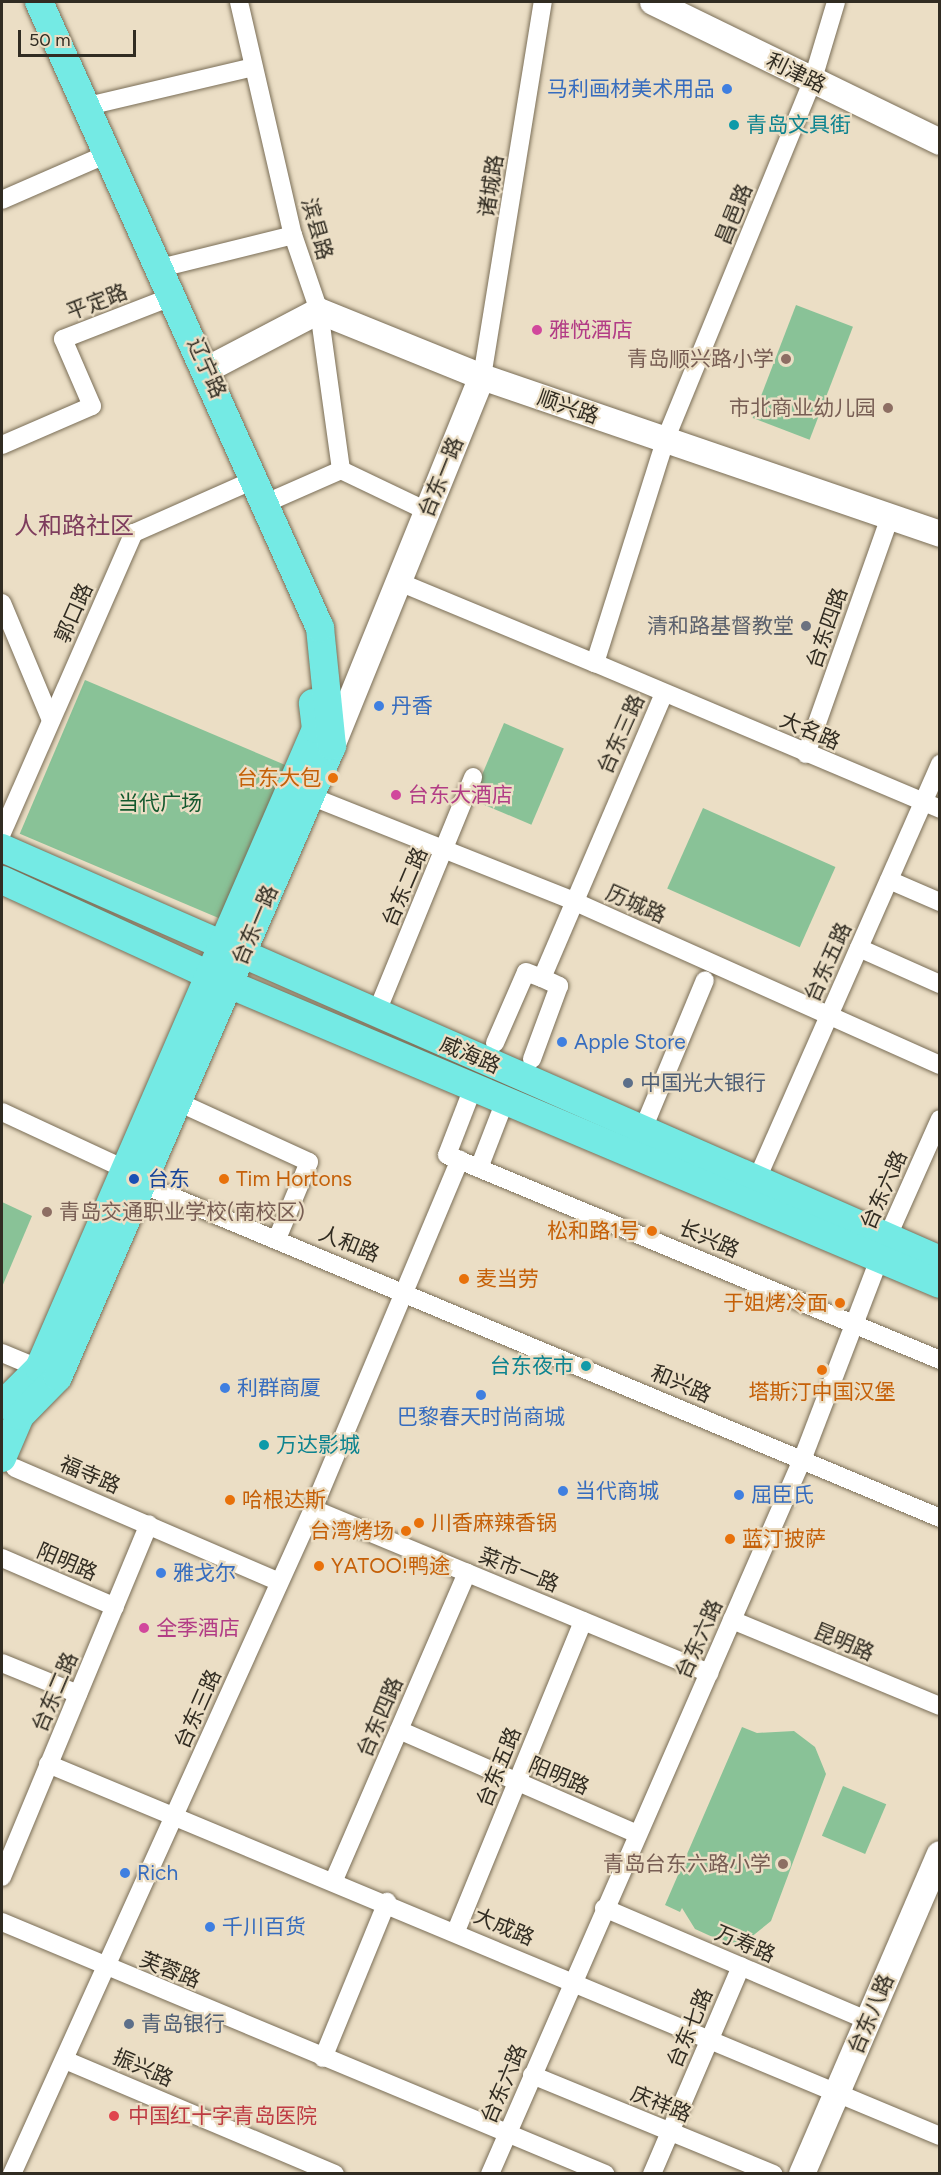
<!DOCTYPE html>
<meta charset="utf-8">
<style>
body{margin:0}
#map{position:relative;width:941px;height:2175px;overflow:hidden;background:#ebdec5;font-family:Figtree,"Noto Sans SC",sans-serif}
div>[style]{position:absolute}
.green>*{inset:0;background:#89c297;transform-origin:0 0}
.roads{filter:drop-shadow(0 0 2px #7a6e57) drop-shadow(0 0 2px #7a6e57)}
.street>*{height:18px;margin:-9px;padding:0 9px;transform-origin:9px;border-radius:9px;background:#fff}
.secondary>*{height:26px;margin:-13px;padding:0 13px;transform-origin:13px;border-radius:13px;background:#fff}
.primary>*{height:28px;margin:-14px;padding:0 14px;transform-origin:14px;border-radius:14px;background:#74eae4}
.dots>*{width:16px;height:16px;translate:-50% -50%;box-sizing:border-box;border:3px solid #ebdec5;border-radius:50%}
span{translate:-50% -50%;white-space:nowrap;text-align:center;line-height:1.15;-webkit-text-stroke:4.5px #ebdec5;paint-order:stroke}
.street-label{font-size:21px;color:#312c22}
.shop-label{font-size:21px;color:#366cbe}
.right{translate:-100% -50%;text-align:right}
.left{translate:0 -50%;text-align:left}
.culture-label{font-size:21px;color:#0d838f}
.hotel-label{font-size:21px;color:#b23c85}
.education-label{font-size:21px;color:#785e54}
.worship-label{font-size:21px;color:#5b616d}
.food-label{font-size:21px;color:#c56008}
.park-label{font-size:21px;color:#12582d}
.service-label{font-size:21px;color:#4e5e75}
.transit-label{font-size:21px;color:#164399}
.health-label{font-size:21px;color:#be3a42}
.quarter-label{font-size:24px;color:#7e3c5d}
.frame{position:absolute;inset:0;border:3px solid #312c22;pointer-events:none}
.scale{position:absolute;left:18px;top:30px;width:118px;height:27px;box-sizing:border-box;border:3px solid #312c22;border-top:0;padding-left:8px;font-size:18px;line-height:21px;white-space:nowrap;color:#312c22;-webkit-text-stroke:4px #ebdec5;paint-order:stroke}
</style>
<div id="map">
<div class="green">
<i style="left:796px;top:305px;width:61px;height:121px;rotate:21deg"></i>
<i style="left:85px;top:680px;width:223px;height:167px;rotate:23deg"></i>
<i style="left:504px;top:723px;width:65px;height:83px;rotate:23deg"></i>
<i style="left:703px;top:808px;width:145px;height:88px;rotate:24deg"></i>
<i style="clip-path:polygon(2px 1202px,32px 1216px,2px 1287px)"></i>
<i style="clip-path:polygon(742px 1727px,757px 1733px,794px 1731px,815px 1747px,826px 1774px,771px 1921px,750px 1938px,728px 1944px,695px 1929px,682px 1908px,680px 1912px,665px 1905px)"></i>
<i style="left:843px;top:1786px;width:47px;height:54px;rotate:23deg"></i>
</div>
<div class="roads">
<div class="street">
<i style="left:239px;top:2px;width:239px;rotate:77deg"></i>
<i style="left:293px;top:235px;width:80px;rotate:71.1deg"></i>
<i style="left:319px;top:311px;width:161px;rotate:82.1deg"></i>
<i style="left:836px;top:2px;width:84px;rotate:106.7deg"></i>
<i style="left:812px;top:82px;width:388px;rotate:112.3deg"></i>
<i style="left:665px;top:441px;width:233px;rotate:107.5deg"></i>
<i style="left:595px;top:663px;width:375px;rotate:22.9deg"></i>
<i style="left:84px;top:107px;width:174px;rotate:-13.3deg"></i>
<i style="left:2px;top:200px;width:112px;rotate:-23.6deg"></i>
<i style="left:160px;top:268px;width:137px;rotate:-13.9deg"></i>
<i style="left:482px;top:377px;width:380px;rotate:-80.8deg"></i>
<i style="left:2px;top:445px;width:98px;rotate:-23.4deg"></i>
<i style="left:92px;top:406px;width:73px;rotate:-113.4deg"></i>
<i style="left:63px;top:339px;width:119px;rotate:-21.2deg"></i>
<i style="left:266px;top:503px;width:82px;rotate:-23.7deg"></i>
<i style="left:341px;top:470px;width:95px;rotate:25.5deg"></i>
<i style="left:399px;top:582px;width:212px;rotate:22.5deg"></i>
<i style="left:2px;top:603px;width:127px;rotate:67.3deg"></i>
<i style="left:806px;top:754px;width:251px;rotate:-70.5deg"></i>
<i style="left:310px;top:796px;width:281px;rotate:21.7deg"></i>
<i style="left:571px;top:900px;width:404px;rotate:24.1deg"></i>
<i style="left:2px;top:833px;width:328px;rotate:-66.3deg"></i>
<i style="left:134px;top:533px;width:133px;rotate:-23.9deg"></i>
<i style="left:889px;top:880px;width:56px;rotate:23.3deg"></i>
<i style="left:859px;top:948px;width:89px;rotate:24deg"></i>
<i style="left:542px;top:978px;width:309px;rotate:-66.8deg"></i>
<i style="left:376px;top:1014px;width:256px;rotate:-67.7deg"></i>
<i style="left:495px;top:1043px;width:77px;rotate:-66.4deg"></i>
<i style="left:526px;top:972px;width:17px;rotate:21deg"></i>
<i style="left:542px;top:978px;width:19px;rotate:25deg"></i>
<i style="left:559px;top:986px;width:78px;rotate:110.3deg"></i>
<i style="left:471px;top:1093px;width:66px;rotate:111.2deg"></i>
<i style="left:447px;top:1155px;width:534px;rotate:22.58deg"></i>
<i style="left:178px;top:1102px;width:144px;rotate:24.6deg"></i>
<i style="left:309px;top:1162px;width:83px;rotate:112.6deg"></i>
<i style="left:2px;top:1112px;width:136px;rotate:24.9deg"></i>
<i style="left:643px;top:1129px;width:161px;rotate:-67.4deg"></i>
<i style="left:479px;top:1168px;width:66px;rotate:-68.8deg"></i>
<i style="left:757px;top:1179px;width:454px;rotate:-66.2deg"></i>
<i style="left:142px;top:1184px;width:865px;rotate:22.71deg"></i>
<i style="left:2px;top:1353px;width:47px;rotate:22.7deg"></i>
<i style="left:15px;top:1468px;width:288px;rotate:23.3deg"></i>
<i style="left:313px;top:1509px;width:429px;rotate:22.5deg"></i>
<i style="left:2px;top:1558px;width:123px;rotate:23.4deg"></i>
<i style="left:732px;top:1620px;width:225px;rotate:22.5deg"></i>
<i style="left:2px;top:1663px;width:82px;rotate:22.2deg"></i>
<i style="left:399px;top:1730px;width:260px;rotate:23.6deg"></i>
<i style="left:48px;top:1764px;width:966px;rotate:22.64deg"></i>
<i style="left:2px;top:1877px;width:382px;rotate:-67.4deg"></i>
<i style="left:334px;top:1880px;width:335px;rotate:-66.6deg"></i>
<i style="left:604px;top:1908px;width:288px;rotate:23.1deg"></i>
<i style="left:2px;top:1922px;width:654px;rotate:22.68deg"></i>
<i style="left:456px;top:1931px;width:335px;rotate:-67.7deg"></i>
<i style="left:323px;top:2058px;width:169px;rotate:-67.7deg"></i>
<i style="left:65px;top:2060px;width:293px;rotate:22.9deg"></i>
<i style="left:532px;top:2075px;width:261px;rotate:22.3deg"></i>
<i style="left:12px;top:2174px;width:730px;rotate:-65.65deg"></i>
<i style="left:313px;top:1509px;width:379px;rotate:-67.2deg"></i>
<i style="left:490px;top:2174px;width:779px;rotate:-66.4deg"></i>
<i style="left:802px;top:1460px;width:238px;rotate:-69deg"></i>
<i style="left:887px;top:1238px;width:130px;rotate:-66deg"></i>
<i style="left:652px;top:2174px;width:226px;rotate:-66.8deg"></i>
</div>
<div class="secondary">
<i style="left:653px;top:2px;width:319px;rotate:26deg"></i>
<i style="left:208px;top:369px;width:125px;rotate:-27.6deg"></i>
<i style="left:319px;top:311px;width:176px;rotate:22deg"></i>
<i style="left:482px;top:377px;width:484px;rotate:18.9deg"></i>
<i style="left:332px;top:746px;width:398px;rotate:-67.9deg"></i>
<i style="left:802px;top:2174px;width:348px;rotate:-66.7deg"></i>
</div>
<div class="primary">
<i style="left:2px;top:848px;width:1024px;rotate:23.71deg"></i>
<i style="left:2px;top:880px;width:252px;rotate:24.6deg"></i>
<i style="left:231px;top:985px;width:769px;rotate:22.87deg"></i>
<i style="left:2px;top:1405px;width:52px;rotate:-45deg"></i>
<i style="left:39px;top:1368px;width:696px;rotate:-66.56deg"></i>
<i style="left:316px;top:729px;width:26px;rotate:-97deg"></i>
<i style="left:2px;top:1458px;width:46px;rotate:-66.8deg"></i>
<i style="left:20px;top:1416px;width:54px;rotate:-45.7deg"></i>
<i style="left:58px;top:1377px;width:688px;rotate:-66.53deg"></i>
<i style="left:332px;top:746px;width:119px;rotate:-95.8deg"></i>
<i style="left:320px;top:628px;width:686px;rotate:-114.17deg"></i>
</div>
</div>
<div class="dots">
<i style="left:727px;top:89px;background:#3f7fe0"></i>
<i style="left:734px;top:125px;background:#0f9aa8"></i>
<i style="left:537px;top:330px;background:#d1479c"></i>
<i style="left:786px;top:359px;background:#8d6e63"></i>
<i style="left:888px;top:408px;background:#8d6e63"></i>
<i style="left:806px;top:626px;background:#6b7280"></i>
<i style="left:379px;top:706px;background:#3f7fe0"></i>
<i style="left:333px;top:778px;background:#e8710a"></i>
<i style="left:396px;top:795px;background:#d1479c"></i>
<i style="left:562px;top:1042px;background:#3f7fe0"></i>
<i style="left:628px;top:1083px;background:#5c6f8a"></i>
<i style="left:134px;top:1179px;background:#1a4fb4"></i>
<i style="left:224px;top:1179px;background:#e8710a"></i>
<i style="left:47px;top:1212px;background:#8d6e63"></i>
<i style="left:652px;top:1231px;background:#e8710a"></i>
<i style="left:464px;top:1279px;background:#e8710a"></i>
<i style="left:840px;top:1303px;background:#e8710a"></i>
<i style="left:586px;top:1366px;background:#0f9aa8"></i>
<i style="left:822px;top:1370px;background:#e8710a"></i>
<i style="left:225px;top:1388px;background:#3f7fe0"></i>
<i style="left:481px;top:1395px;background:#3f7fe0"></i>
<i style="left:264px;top:1445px;background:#0f9aa8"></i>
<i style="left:563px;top:1491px;background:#3f7fe0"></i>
<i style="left:739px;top:1495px;background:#3f7fe0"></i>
<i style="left:230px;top:1500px;background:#e8710a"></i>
<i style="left:419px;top:1523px;background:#e8710a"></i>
<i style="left:406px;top:1531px;background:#e8710a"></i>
<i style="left:730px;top:1539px;background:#e8710a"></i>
<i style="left:319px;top:1566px;background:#e8710a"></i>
<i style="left:161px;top:1573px;background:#3f7fe0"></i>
<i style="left:144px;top:1628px;background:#d1479c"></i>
<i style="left:783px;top:1864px;background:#8d6e63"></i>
<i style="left:125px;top:1873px;background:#3f7fe0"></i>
<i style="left:210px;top:1927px;background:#3f7fe0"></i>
<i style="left:129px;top:2024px;background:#5c6f8a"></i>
<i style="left:114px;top:2116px;background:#e0444e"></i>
</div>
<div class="street-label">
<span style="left:796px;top:73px;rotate:26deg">利津路</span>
<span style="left:491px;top:186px;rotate:-81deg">诸城路</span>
<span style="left:734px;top:214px;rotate:-68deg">昌邑路</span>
<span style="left:317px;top:229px;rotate:74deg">滨县路</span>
<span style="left:97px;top:302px;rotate:-21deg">平定路</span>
<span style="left:207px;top:368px;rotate:66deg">辽宁路</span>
<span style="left:568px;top:407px;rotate:19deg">顺兴路</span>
<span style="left:441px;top:477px;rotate:-68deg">台东一路</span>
<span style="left:74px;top:613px;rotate:-66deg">郭口路</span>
<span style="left:827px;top:628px;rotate:-71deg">台东四路</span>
<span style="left:810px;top:731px;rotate:23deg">大名路</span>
<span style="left:621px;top:734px;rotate:-66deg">台东三路</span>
<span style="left:405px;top:887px;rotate:-67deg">台东二路</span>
<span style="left:636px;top:904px;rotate:24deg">历城路</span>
<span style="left:255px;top:925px;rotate:-67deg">台东一路</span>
<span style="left:828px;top:962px;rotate:-66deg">台东五路</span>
<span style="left:470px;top:1055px;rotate:23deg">威海路</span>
<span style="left:884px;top:1190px;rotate:-66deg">台东六路</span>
<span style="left:709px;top:1239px;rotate:23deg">长兴路</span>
<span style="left:349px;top:1244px;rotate:22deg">人和路</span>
<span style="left:681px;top:1384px;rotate:23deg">和兴路</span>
<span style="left:90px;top:1475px;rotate:23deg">福寺路</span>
<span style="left:67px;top:1562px;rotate:23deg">阳明路</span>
<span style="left:519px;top:1570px;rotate:22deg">菜市一路</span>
<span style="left:699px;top:1639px;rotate:-66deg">台东六路</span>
<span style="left:844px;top:1642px;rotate:23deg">昆明路</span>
<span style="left:55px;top:1692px;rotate:-67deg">台东二路</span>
<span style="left:198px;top:1709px;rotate:-66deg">台东三路</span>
<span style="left:380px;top:1717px;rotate:-67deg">台东四路</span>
<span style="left:499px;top:1767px;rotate:-68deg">台东五路</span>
<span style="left:559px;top:1776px;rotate:23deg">阳明路</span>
<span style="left:504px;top:1927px;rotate:23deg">大成路</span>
<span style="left:745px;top:1944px;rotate:23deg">万寿路</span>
<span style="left:170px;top:1970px;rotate:22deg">芙蓉路</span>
<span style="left:871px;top:2014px;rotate:-67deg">台东八路</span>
<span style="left:690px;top:2028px;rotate:-67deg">台东七路</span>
<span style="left:143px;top:2068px;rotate:23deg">振兴路</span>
<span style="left:504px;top:2084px;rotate:-67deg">台东六路</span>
<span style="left:661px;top:2104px;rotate:22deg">庆祥路</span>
</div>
<div class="shop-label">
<span class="right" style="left:715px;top:89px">马利画材美术用品</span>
<span class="left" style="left:391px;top:706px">丹香</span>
<span class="left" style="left:574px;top:1042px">Apple Store</span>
<span class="left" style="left:237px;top:1388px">利群商厦</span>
<span style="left:481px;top:1417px">巴黎春天时尚商城</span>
<span class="left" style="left:575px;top:1491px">当代商城</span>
<span class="left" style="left:751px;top:1495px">屈臣氏</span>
<span class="left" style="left:173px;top:1573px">雅戈尔</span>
<span class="left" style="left:137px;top:1873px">Rich</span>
<span class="left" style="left:222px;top:1927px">千川百货</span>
</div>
<div class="culture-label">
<span class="left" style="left:746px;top:125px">青岛文具街</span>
<span class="right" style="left:574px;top:1366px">台东夜市</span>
<span class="left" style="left:276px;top:1445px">万达影城</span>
</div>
<div class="hotel-label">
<span class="left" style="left:549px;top:330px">雅悦酒店</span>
<span class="left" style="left:408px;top:795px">台东大酒店</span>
<span class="left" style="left:156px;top:1628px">全季酒店</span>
</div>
<div class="education-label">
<span class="right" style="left:774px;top:359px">青岛顺兴路小学</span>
<span class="right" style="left:876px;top:408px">市北商业幼儿园</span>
<span class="left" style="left:59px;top:1212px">青岛交通职业学校(南校区)</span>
<span class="right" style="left:771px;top:1864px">青岛台东六路小学</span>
</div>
<div class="worship-label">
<span class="right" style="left:794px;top:626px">清和路基督教堂</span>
</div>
<div class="food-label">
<span class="right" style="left:321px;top:778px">台东大包</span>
<span class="left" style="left:236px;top:1179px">Tim Hortons</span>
<span class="right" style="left:640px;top:1231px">松和路1号</span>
<span class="left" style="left:476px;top:1279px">麦当劳</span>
<span class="right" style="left:828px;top:1303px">于姐烤冷面</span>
<span style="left:822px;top:1392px">塔斯汀中国汉堡</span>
<span class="left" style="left:242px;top:1500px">哈根达斯</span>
<span class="left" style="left:431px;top:1523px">川香麻辣香锅</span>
<span class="right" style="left:394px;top:1531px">台湾烤场</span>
<span class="left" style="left:742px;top:1539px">蓝汀披萨</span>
<span class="left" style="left:331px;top:1566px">YATOO!鸭途</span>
</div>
<div class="park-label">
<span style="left:160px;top:803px">当代广场</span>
</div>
<div class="service-label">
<span class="left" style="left:640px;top:1083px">中国光大银行</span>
<span class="left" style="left:141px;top:2024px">青岛银行</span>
</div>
<div class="transit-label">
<span class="left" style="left:148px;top:1179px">台东</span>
</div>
<div class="health-label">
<span class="left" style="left:128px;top:2116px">中国红十字青岛医院</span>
</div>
<div class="quarter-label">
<span style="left:74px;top:526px">人和路社区</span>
</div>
<div class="frame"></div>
<div class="scale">50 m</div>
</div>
